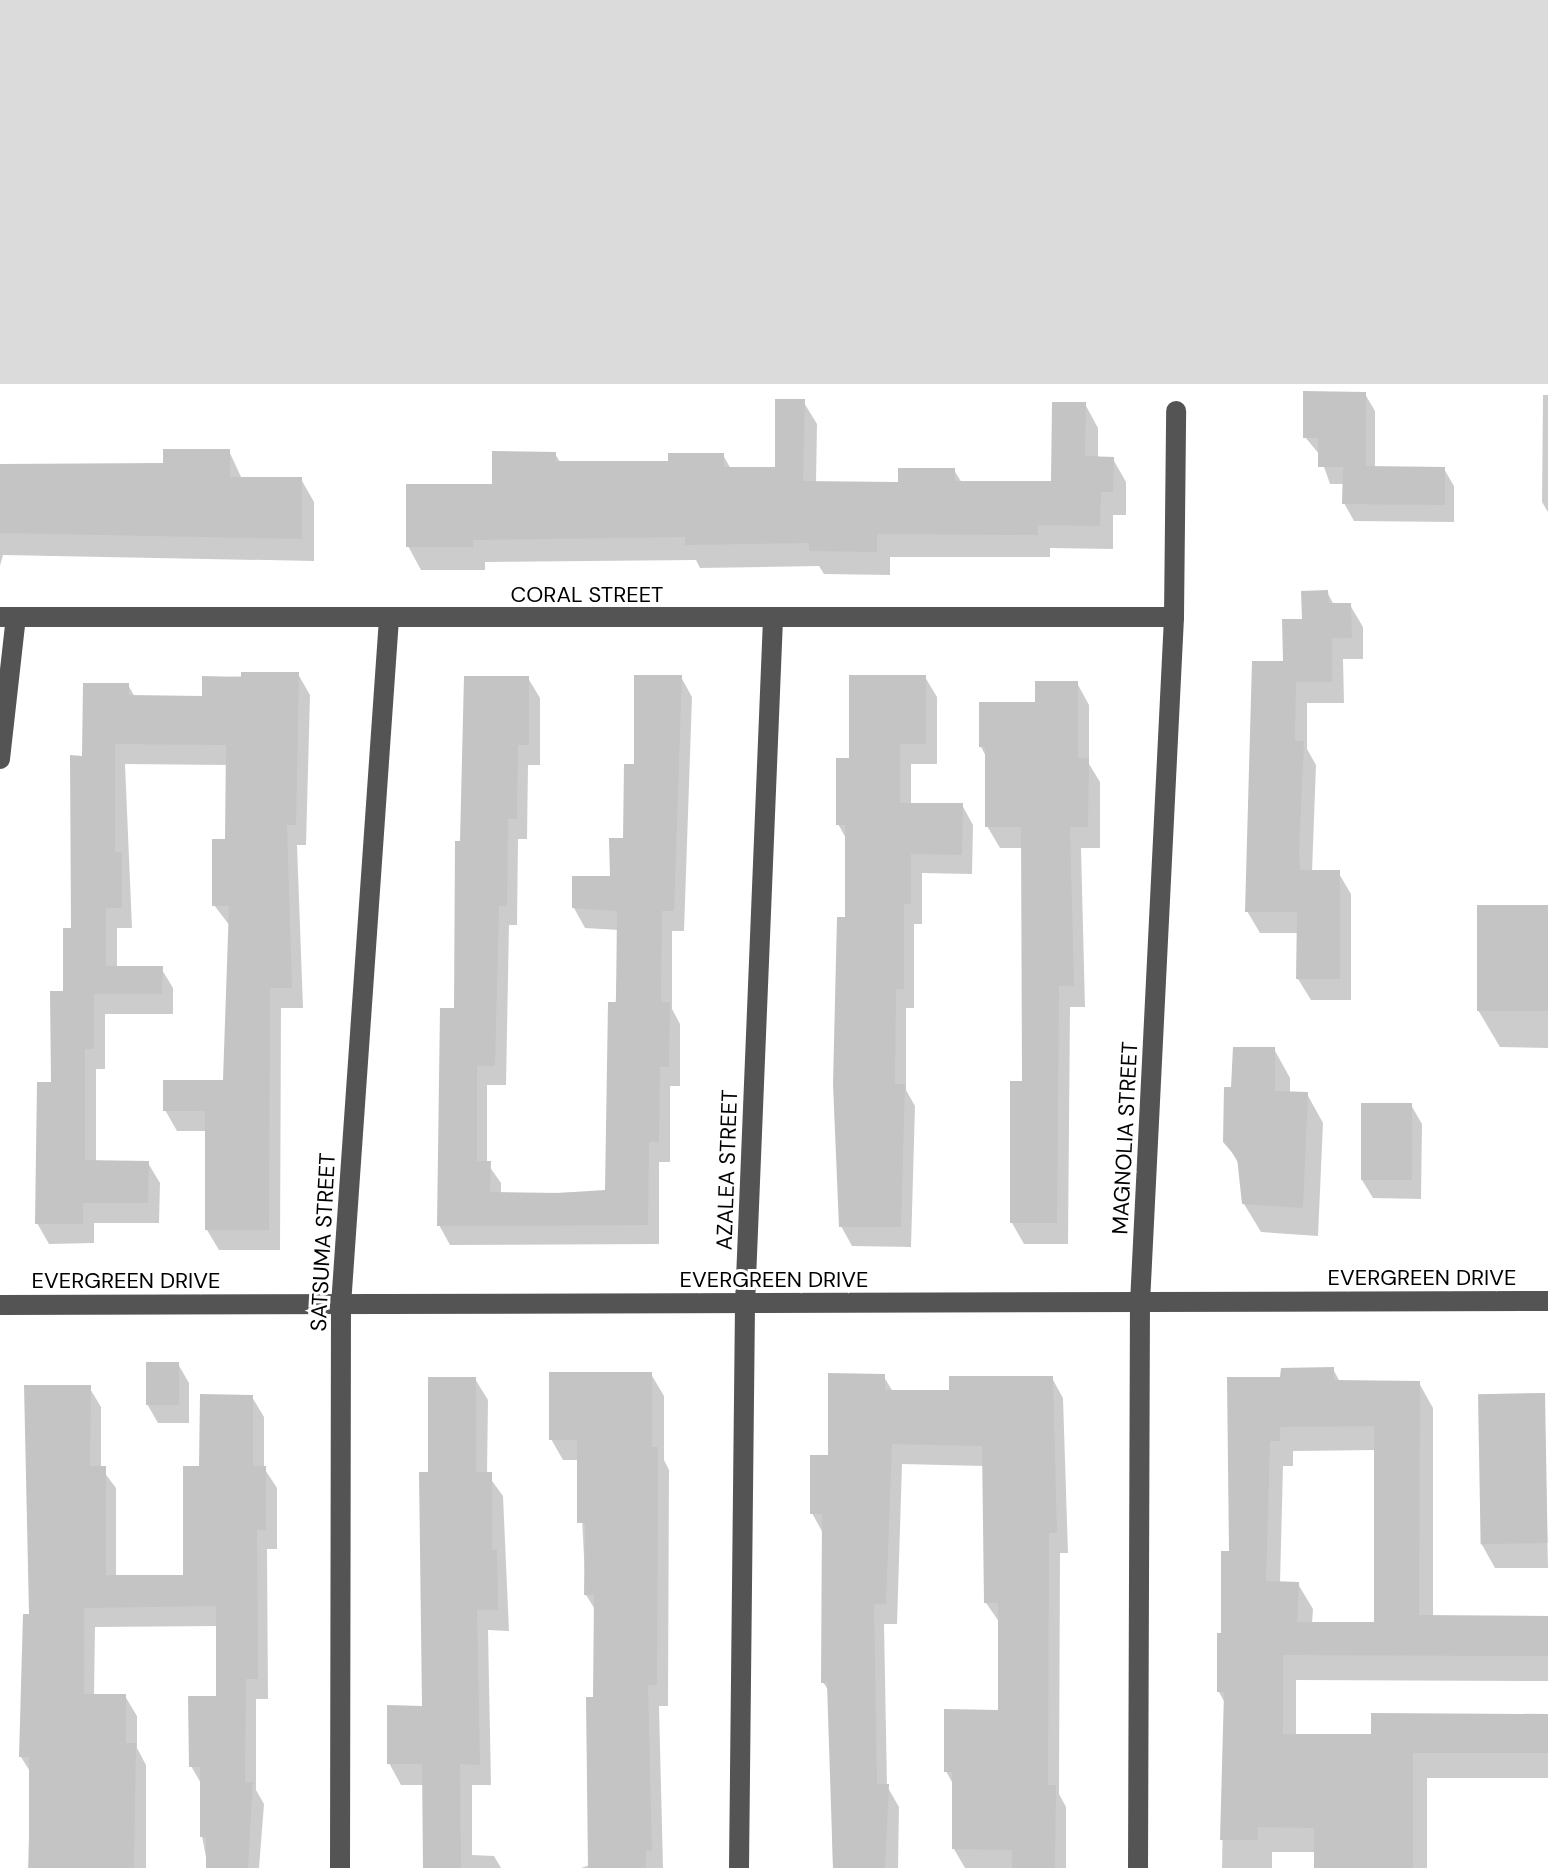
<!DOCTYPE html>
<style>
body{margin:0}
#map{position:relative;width:1548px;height:1868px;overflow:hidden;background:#fff;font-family:"DM Sans",sans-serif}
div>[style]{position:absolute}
.green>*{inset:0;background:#dbdbdb;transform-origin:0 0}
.shadow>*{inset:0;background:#0003}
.building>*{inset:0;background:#c4c4c4;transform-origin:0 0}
.minor>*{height:20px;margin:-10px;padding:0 10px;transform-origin:10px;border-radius:10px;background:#545454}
span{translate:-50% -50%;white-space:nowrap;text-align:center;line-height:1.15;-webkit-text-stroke:6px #fff;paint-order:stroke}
.street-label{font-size:22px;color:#000}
</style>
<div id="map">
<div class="green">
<i style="left:0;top:0;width:1548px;height:384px"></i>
</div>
<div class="shadow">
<i style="clip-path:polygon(1365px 394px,1375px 411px,1375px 468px,1444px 469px,1454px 486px,1454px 522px,1354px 521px,1344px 503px,1345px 484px,1330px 484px,1320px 455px,1305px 437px)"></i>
<i style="clip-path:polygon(1543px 395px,1548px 395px,1548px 512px,1542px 502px)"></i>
<i style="clip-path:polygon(803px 401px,817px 424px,816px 483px,900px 484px,954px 470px,962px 483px,1053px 483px,1085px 404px,1098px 428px,1098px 459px,1113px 459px,1126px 482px,1126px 515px,1113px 515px,1113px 549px,1050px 548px,1050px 557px,890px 557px,890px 575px,824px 574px,819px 566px,700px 568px,696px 560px,485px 562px,485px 570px,421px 570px,408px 546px,494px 486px,555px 454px,561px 463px,670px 463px,723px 455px,731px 469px,777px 469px)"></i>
<i style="clip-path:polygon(229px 451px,242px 479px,301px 479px,314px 502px,314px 561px,3px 555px,0 566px,0 485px,165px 465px)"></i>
<i style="clip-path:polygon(1327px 592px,1334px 605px,1350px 605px,1363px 627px,1363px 659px,1343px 659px,1344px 703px,1307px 703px,1307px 749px,1316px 765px,1312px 872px,1338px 872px,1351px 894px,1351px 1000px,1311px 1000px,1298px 979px,1299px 933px,1260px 933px,1247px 911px,1285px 663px,1304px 621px)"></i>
<i style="clip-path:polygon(298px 674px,310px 695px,306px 845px,297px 845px,303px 1008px,281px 1008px,280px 1250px,219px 1250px,207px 1230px,207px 1131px,177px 1131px,165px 1110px,225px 1082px,230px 926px,214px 905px,227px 841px,228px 765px,125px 764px,132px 928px,117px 928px,117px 968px,161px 968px,173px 988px,173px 1014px,105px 1014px,105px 1069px,96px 1069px,96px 1163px,148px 1163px,160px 1183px,159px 1223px,94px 1223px,94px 1243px,49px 1244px,37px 1223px,73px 930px,84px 758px,128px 685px,135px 697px,204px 698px,204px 678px)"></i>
<i style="clip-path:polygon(681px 677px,692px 697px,684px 931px,672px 931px,672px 1009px,680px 1024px,680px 1086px,670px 1086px,670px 1162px,659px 1162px,659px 1244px,450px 1245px,439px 1225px,456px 1010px,462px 843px,528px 678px,540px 698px,540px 765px,528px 765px,527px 839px,518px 839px,517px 925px,509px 925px,506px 1085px,487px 1085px,487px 1163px,501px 1183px,501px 1194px,607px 1192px,619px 930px,585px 928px,574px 908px,612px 878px,625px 840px,636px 766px)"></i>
<i style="clip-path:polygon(925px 677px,937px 697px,937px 764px,911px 764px,911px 805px,962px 805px,973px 825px,972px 874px,922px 873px,922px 924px,914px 924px,914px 1008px,906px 1008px,906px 1090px,915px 1106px,911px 1247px,852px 1246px,841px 1226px,847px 840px,838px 824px,851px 760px)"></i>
<i style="clip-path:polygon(1077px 683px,1089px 705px,1089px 764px,1100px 782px,1100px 848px,1081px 848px,1085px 1007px,1070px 1007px,1068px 1244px,1024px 1244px,1012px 1223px,1024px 1083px,1023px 848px,1000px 848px,987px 826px,987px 758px,981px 747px,1037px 704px)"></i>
<i style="clip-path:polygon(1548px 907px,1548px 1048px,1500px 1047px,1478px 1010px)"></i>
<i style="clip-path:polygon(1274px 1049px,1290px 1078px,1290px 1094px,1307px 1094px,1323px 1123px,1318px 1236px,1261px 1232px,1244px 1204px,1240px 1166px,1225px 1141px,1233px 1089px)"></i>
<i style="clip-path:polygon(1411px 1105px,1422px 1124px,1421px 1199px,1373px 1198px,1362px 1180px)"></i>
<i style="clip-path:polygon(178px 1364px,189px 1383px,189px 1423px,158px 1423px,147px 1404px)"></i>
<i style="clip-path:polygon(evenodd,1333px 1369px,1340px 1382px,1419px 1383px,1433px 1408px,1433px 1617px,1548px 1618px,1548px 1681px,1296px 1680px,1296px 1736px,1373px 1736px,1548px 1715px,1548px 1778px,1427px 1778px,1427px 1868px,1316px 1868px,1316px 1852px,1272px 1852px,1272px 1868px,1222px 1868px,1225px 1703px,1219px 1692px,1231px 1553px,1282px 1379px,1333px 1369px,1376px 1450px,1376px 1624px,1312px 1624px,1313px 1609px,1298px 1584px,1280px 1583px,1283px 1466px,1293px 1466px,1293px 1451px,1376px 1450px)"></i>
<i style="clip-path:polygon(651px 1374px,664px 1396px,664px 1460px,669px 1470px,668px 1706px,659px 1706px,663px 1868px,581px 1868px,590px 1865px,596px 1611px,586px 1595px,579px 1460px,563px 1460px,551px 1439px)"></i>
<i style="clip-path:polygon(883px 1375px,893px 1392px,951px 1392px,1052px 1378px,1063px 1398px,1068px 1553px,1060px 1553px,1059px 1794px,1066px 1807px,1066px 1868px,965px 1868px,954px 1849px,954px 1786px,946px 1771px,1000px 1712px,1000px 1623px,986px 1603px,984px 1466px,902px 1464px,897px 1624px,884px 1624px,887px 1786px,899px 1807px,898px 1868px,833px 1868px,830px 1693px,823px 1682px,824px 1535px,812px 1513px,830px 1457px)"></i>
<i style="clip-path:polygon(475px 1379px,488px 1400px,487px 1474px,503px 1496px,509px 1631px,488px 1630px,491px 1785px,472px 1785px,472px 1855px,494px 1856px,501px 1868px,426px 1868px,424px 1785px,401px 1785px,389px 1763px,424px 1708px,430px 1474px)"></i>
<i style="clip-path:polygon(89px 1387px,101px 1407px,101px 1468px,116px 1488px,116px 1577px,185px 1577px,201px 1468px,252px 1397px,264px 1417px,264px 1468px,277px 1488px,277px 1549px,267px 1549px,268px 1699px,256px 1699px,256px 1790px,264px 1804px,259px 1868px,208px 1868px,202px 1836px,202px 1785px,191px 1766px,218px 1698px,218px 1626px,95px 1627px,94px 1696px,125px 1696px,137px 1716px,137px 1748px,146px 1765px,146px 1868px,28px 1868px,31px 1773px,21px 1757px,31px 1616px)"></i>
<i style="clip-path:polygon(1544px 1395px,1548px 1568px,1495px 1568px,1481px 1543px)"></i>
</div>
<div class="building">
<i style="clip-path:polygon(1303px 391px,1366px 392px,1366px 466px,1445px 467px,1445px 505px,1342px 504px,1343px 467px,1318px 467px,1318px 438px,1303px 438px)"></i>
<i style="clip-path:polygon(775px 399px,805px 399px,803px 481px,898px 482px,898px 468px,955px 468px,955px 481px,1051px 481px,1052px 402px,1086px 402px,1085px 456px,1114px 457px,1113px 492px,1101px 492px,1100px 526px,1038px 525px,1038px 535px,877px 534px,877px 552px,809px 551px,809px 543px,685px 545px,685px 537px,473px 540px,473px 547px,406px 547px,406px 484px,492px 484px,492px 451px,556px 452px,556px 461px,668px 461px,668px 453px,724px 453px,724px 467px,775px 467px)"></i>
<i style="clip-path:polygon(163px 449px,230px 449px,230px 477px,302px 477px,302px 539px,0 533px,0 464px,163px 463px)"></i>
<i style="clip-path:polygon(1328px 590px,1329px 603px,1351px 603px,1352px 638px,1332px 638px,1332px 682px,1296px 682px,1295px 741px,1304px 741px,1299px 851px,1300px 870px,1340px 870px,1340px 979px,1296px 979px,1297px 912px,1245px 912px,1252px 661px,1283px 661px,1282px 619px,1302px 619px,1301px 591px)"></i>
<i style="clip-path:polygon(241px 672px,299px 672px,296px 825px,287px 825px,292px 988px,270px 988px,269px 1230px,205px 1230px,205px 1111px,163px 1111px,163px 1080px,223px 1080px,229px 906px,212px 906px,212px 839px,225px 839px,226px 745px,115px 744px,115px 852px,122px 852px,122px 908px,106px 908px,106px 966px,163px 966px,162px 994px,94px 994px,94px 1049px,85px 1049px,85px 1160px,149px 1161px,148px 1203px,83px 1203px,83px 1224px,35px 1224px,37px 1082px,51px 1082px,50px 991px,63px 991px,63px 928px,71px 928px,70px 755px,82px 756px,83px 683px,129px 683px,129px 695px,202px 696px,202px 676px,241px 677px)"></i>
<i style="clip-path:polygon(634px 675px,682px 675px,674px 911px,662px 911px,661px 1002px,670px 1002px,669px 1067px,660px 1067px,659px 1142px,649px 1142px,648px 1225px,437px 1226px,440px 1008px,454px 1008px,455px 841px,460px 841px,464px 676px,529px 676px,529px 745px,518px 745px,517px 819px,508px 819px,507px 906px,499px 906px,495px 1066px,477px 1066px,477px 1161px,491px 1161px,490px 1192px,558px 1193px,605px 1190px,608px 1002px,616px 1002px,617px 911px,572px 908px,572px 876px,610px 876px,609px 838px,623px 838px,624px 764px,634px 764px)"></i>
<i style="clip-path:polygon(849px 675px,926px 675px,926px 744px,900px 744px,900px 803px,963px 803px,962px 855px,911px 854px,911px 904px,904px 904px,904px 989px,896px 989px,895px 1084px,905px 1084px,901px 1227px,839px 1227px,833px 1084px,837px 917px,845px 917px,845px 825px,836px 825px,836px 758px,849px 758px)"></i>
<i style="clip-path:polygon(1035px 681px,1078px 681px,1078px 758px,1089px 758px,1088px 827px,1070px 827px,1074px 986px,1059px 986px,1057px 1223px,1010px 1223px,1010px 1081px,1022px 1081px,1021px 827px,985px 827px,985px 747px,979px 747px,979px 702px,1035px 702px)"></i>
<i style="left:1477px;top:905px;width:71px;height:106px"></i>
<i style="clip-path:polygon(1233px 1047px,1275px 1047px,1275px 1091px,1308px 1092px,1303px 1208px,1242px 1204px,1237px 1158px,1223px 1142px,1224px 1087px,1231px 1087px)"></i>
<i style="left:1361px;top:1103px;width:51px;height:77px"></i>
<i style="left:146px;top:1362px;width:33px;height:43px"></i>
<i style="clip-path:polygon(evenodd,1334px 1367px,1334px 1380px,1420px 1381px,1419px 1615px,1548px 1616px,1548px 1656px,1283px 1655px,1283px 1734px,1371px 1734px,1371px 1713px,1548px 1714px,1548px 1753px,1413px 1753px,1413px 1868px,1314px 1868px,1314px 1828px,1258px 1827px,1258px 1840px,1220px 1840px,1224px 1692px,1217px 1692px,1217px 1633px,1221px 1633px,1221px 1551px,1229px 1551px,1227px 1377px,1280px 1377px,1281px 1368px,1334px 1367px,1374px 1426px,1374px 1622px,1297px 1622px,1299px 1582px,1266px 1581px,1270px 1441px,1280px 1441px,1280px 1427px,1374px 1426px)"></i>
<i style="clip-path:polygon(549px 1372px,652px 1372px,652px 1447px,658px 1447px,657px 1685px,648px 1685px,652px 1851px,646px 1851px,646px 1868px,588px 1868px,586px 1697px,593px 1697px,594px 1595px,584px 1595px,585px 1523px,577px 1523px,577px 1440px,549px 1440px)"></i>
<i style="clip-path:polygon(828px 1373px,885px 1374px,885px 1390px,949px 1390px,949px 1376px,1053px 1376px,1057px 1533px,1049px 1533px,1048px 1785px,1056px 1785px,1055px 1868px,1012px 1868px,1012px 1850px,952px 1849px,952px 1772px,944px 1772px,944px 1709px,998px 1710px,998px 1603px,984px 1603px,982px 1446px,892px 1444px,886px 1604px,874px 1604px,877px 1784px,889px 1784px,885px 1868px,833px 1868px,827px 1683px,821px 1683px,822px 1514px,810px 1514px,810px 1455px,828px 1455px)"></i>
<i style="clip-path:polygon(428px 1377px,476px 1377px,476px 1472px,492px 1472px,492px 1550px,497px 1550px,498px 1610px,477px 1610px,480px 1765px,460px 1764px,461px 1868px,423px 1868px,422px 1764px,387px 1764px,387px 1705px,422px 1706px,419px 1472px,428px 1472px)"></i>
<i style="clip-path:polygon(24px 1385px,91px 1385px,90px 1466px,106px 1466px,106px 1575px,183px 1575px,183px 1466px,199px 1466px,200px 1394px,253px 1395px,253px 1466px,266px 1466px,266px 1530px,257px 1530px,258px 1679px,246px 1679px,245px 1782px,253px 1782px,248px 1868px,206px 1868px,206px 1837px,200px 1837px,200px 1767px,189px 1767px,188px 1696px,216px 1696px,216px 1606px,84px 1608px,84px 1694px,126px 1694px,126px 1743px,136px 1743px,134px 1868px,29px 1868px,29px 1757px,19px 1757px,23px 1614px,29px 1614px)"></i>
<i style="left:1545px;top:1393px;width:150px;height:67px;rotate:89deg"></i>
</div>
<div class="minor">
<i style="left:0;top:617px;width:1174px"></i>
<i style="left:0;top:759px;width:143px;rotate:-83.6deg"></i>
<i style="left:0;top:1305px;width:1548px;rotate:-0.15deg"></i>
<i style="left:340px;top:1868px;width:563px;rotate:-89.9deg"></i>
<i style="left:341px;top:1305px;width:688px;rotate:-86deg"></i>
<i style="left:739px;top:1868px;width:564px;rotate:-89.39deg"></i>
<i style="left:745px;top:1304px;width:687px;rotate:-87.66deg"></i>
<i style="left:1138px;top:1868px;width:565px;rotate:-89.8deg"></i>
<i style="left:1140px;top:1303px;width:687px;rotate:-87.16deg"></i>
<i style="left:1174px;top:617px;width:206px;rotate:-89.4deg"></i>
</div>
<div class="street-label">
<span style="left:587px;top:595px">CORAL STREET</span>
<span style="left:1125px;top:1138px;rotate:-87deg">MAGNOLIA STREET</span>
<span style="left:727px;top:1170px;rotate:-88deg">AZALEA STREET</span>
<span style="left:323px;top:1242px;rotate:-87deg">SATSUMA STREET</span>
<span style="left:1422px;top:1278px">EVERGREEN DRIVE</span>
<span style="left:774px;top:1280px">EVERGREEN DRIVE</span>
<span style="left:126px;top:1281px">EVERGREEN DRIVE</span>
</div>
</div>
